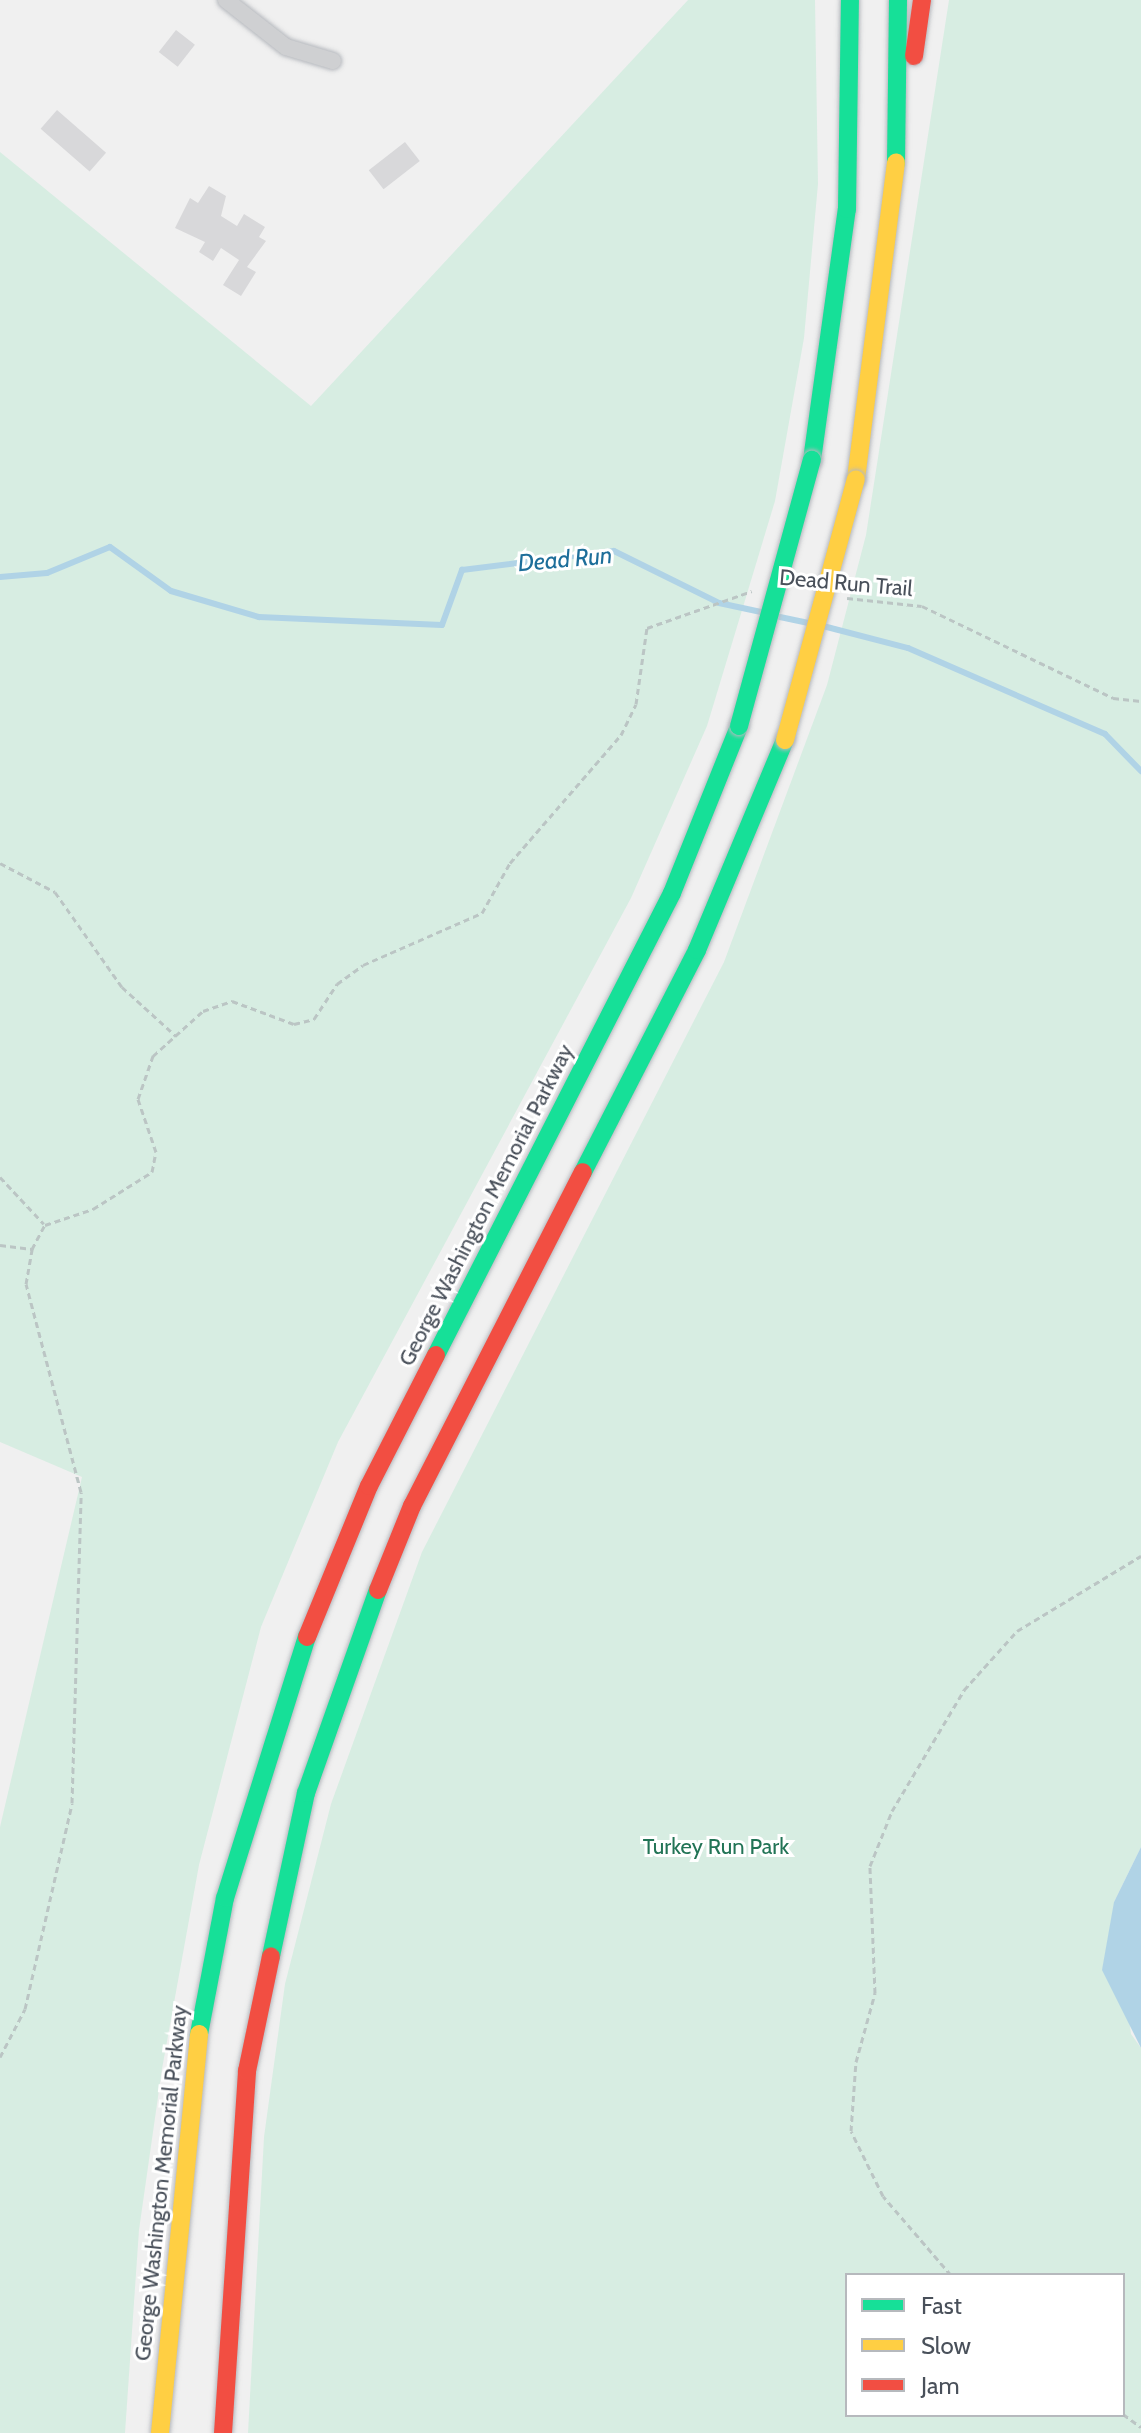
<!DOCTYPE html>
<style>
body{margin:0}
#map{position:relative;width:1141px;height:2433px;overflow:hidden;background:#f0f0f0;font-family:Cabin,sans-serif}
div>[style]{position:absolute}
.green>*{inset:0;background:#d7ede2}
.water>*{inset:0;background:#b0d3e6}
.stream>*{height:6px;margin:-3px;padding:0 3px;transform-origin:3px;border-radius:3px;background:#b0d3e6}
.building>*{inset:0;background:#d8d8da;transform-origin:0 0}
.path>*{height:3px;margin-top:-1.5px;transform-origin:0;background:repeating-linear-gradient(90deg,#bbc5c4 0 6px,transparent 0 10px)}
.roads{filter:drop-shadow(0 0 2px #b6b9be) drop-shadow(0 0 2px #b6b9be)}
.street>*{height:16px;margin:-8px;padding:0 8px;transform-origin:8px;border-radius:8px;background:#cfd0d2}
.fast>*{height:18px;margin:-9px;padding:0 9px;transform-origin:9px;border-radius:9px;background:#16e098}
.slow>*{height:18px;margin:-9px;padding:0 9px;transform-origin:9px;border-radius:9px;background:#ffcf43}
.jam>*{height:18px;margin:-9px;padding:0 9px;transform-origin:9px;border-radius:9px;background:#f24e42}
.bridges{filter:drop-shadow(0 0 2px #b6b9be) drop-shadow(0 0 2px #b6b9be)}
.fast-bridge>*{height:18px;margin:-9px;padding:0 9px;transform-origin:9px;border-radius:9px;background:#16e098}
.slow-bridge>*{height:18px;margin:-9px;padding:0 9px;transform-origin:9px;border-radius:9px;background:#ffcf43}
span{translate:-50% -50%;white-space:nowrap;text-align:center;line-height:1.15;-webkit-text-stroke:6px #fff;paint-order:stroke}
.street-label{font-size:22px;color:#49505a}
.park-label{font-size:22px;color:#227456}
.water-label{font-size:24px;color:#1d6e9a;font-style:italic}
.legend{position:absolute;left:845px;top:2273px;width:280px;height:144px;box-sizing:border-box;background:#fff;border:2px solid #b6b9bd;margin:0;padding:10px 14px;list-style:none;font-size:24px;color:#49505a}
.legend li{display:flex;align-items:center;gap:16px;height:40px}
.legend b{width:40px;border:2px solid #b6b9bd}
</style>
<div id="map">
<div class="green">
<i style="clip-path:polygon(688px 0,815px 0,818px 184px,804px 338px,775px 501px,707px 726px,631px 898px,338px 1442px,261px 1627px,199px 1865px,162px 2069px,139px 2230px,125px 2433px,0 2433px,0 1827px,82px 1477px,0 1442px,0 152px,311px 406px)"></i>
<i style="clip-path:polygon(evenodd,949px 0,1141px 0,1141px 1847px,1114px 1902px,1131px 2034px,1141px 2048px,1141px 2433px,248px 2433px,264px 2137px,285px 1984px,331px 1804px,422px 1552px,724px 962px,827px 685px,866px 535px,949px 0,847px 2275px,1123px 2275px,1123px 2415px,847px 2415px,847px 2275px)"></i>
</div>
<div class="water">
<i style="clip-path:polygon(1141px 1847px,1141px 2048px,1102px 1970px,1114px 1902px)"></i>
</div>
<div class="stream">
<i style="left:0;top:577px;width:47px;rotate:-4.9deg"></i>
<i style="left:47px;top:573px;width:68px;rotate:-22.4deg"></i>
<i style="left:110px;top:547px;width:75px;rotate:35.8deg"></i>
<i style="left:171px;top:591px;width:92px;rotate:16.5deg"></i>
<i style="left:259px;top:617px;width:183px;rotate:2.5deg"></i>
<i style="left:442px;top:625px;width:59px;rotate:-70deg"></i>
<i style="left:462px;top:570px;width:153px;rotate:-7.1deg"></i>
<i style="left:614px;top:551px;width:117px;rotate:26.3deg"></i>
<i style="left:719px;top:603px;width:43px;rotate:12.1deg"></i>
<i style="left:780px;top:617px;width:29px;rotate:12deg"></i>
<i style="left:823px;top:626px;width:88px;rotate:14.5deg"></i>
<i style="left:908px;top:648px;width:215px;rotate:23.6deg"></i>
<i style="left:1105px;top:734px;width:52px;rotate:45.8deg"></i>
</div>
<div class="building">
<i style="left:176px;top:30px;width:24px;height:28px;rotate:38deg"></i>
<i style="left:57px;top:110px;width:65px;height:25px;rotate:41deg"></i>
<i style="left:405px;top:142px;width:24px;height:46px;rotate:52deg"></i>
<i style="clip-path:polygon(209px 186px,226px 196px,221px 216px,237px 226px,244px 214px,265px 227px,259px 237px,266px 241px,247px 267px,256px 272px,241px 296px,223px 285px,239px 260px,221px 248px,213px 261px,199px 252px,205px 242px,175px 228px,190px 198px,198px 203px)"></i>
</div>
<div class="path">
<i style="left:847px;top:598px;width:75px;rotate:6.1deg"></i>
<i style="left:922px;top:606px;width:212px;rotate:25.7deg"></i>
<i style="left:1113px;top:698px;width:28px;rotate:6deg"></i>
<i style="left:0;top:863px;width:62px;rotate:27.8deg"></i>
<i style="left:55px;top:892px;width:116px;rotate:54.8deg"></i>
<i style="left:122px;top:987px;width:73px;rotate:42.2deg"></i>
<i style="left:0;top:1177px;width:64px;rotate:46.9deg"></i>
<i style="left:0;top:1245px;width:32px;rotate:7deg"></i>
<i style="left:0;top:2057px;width:54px;rotate:-62.5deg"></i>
<i style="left:25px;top:2009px;width:211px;rotate:-77.1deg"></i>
<i style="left:72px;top:1803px;width:311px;rotate:-88.3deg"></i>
<i style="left:81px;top:1492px;width:215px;rotate:-104.8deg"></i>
<i style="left:26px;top:1284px;width:36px;rotate:-80deg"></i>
<i style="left:32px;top:1249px;width:27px;rotate:-62deg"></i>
<i style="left:45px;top:1225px;width:51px;rotate:-18.4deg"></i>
<i style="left:93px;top:1209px;width:70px;rotate:-32.1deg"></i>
<i style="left:152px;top:1172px;width:20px;rotate:-79deg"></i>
<i style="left:156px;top:1152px;width:56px;rotate:-108.8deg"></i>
<i style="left:138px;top:1099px;width:46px;rotate:-70.8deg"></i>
<i style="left:153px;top:1056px;width:67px;rotate:-42deg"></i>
<i style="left:203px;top:1011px;width:31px;rotate:-19deg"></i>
<i style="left:232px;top:1001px;width:66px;rotate:20.4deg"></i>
<i style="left:294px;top:1024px;width:21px;rotate:-14deg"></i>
<i style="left:314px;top:1019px;width:42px;rotate:-56.7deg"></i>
<i style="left:337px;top:984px;width:32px;rotate:-36deg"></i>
<i style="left:363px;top:965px;width:130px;rotate:-23.6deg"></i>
<i style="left:482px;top:913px;width:57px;rotate:-60.8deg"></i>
<i style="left:510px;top:863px;width:169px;rotate:-49.1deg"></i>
<i style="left:621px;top:735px;width:34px;rotate:-64deg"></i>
<i style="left:636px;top:704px;width:77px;rotate:-81.8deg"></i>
<i style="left:647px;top:628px;width:111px;rotate:-19.4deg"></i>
<i style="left:951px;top:2275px;width:104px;rotate:-130.7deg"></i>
<i style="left:883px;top:2196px;width:72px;rotate:-116.2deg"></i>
<i style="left:851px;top:2131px;width:69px;rotate:-85.9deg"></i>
<i style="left:856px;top:2062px;width:72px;rotate:-74.6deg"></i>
<i style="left:875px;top:1993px;width:127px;rotate:-92.3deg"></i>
<i style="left:870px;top:1866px;width:59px;rotate:-68.2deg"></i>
<i style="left:892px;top:1811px;width:141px;rotate:-59.2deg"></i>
<i style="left:964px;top:1690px;width:79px;rotate:-48.1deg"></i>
<i style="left:1017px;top:1631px;width:145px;rotate:-31.2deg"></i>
<i style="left:1123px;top:2414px;width:22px;rotate:36deg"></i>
</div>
<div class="roads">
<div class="street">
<i style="left:226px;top:0;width:76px;rotate:38.1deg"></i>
<i style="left:286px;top:47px;width:49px;rotate:16.6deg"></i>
</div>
<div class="fast">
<i style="left:896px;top:163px;width:163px;rotate:-89.3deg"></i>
<i style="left:812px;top:460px;width:253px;rotate:-82.1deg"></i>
<i style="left:847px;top:209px;width:209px;rotate:-89.2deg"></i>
<i style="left:583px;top:1172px;width:250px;rotate:-62.8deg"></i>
<i style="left:697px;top:950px;width:228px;rotate:-67.3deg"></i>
<i style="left:436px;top:1355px;width:519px;rotate:-62.94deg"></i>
<i style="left:672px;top:893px;width:180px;rotate:-68.1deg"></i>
<i style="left:271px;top:1956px;width:167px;rotate:-77.9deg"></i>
<i style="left:306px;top:1793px;width:215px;rotate:-70.5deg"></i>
<i style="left:199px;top:2034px;width:138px;rotate:-79.2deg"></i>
<i style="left:225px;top:1898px;width:274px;rotate:-72.6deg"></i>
</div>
<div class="slow">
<i style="left:856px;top:479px;width:319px;rotate:-82.8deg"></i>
<i style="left:160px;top:2433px;width:401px;rotate:-84.4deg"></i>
</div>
<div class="jam">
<i style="left:914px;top:56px;width:57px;rotate:-81.9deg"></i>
<i style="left:378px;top:1590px;width:91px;rotate:-68deg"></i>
<i style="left:412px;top:1506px;width:375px;rotate:-62.9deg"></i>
<i style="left:307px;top:1637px;width:163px;rotate:-67.7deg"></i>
<i style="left:369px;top:1486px;width:147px;rotate:-62.9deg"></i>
<i style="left:223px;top:2433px;width:363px;rotate:-86.2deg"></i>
<i style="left:247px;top:2071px;width:117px;rotate:-78.2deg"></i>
</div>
</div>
<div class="bridges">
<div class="fast-bridge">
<i style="left:739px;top:726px;width:276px;rotate:-74.7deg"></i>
</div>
<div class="slow-bridge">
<i style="left:785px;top:740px;width:270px;rotate:-74.8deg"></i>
</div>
</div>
<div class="street-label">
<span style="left:846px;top:583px;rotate:5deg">Dead Run Trail</span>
<span style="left:486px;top:1205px;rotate:-63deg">George Washington Memorial Parkway</span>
<span style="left:161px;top:2183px;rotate:-84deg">George Washington Memorial Parkway</span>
</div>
<div class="park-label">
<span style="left:716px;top:1847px">Turkey Run Park</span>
</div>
<div class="water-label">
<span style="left:565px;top:559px;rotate:-5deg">Dead Run</span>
</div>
<ul class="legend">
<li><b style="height:10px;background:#16e098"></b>Fast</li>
<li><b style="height:10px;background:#ffcf43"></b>Slow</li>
<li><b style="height:10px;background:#f24e42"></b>Jam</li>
</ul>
</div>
